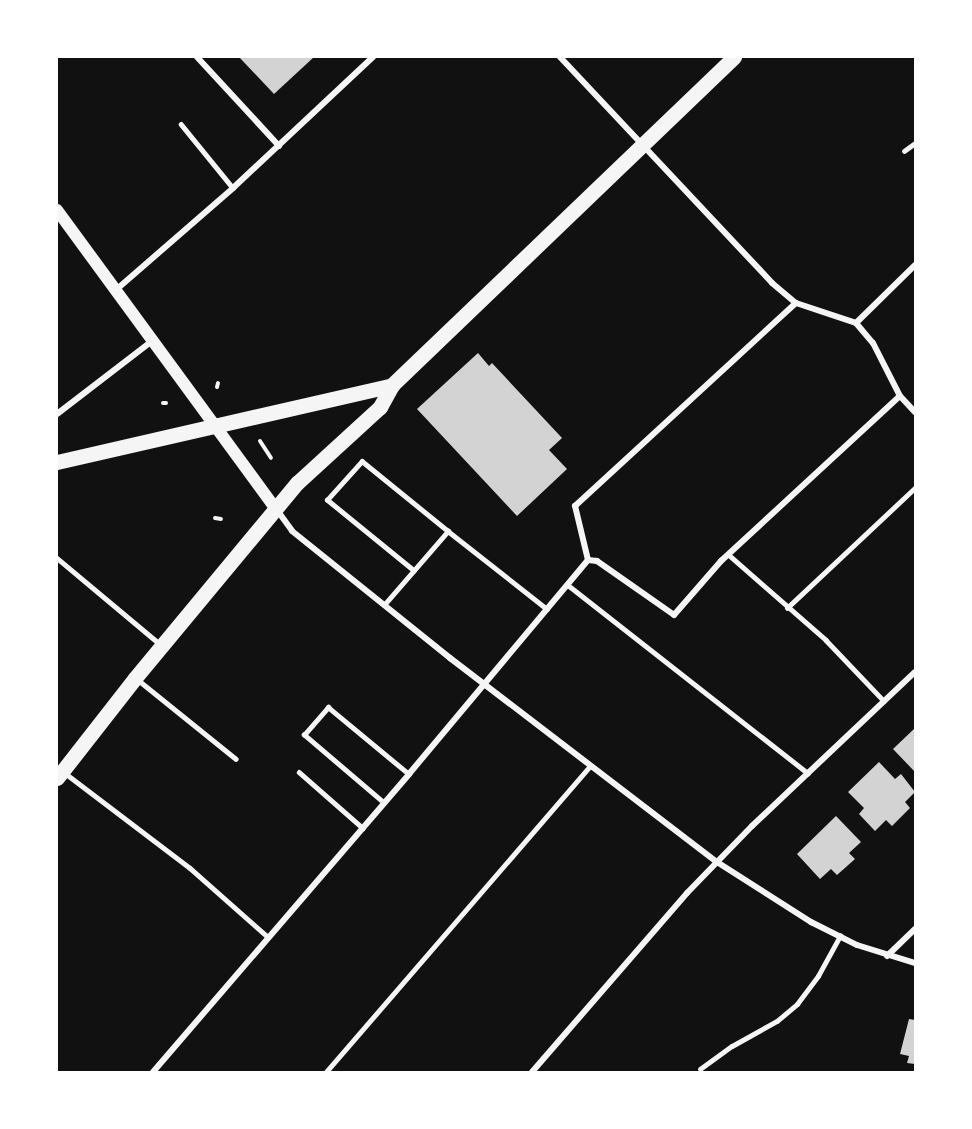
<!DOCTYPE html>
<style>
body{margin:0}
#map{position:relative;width:972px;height:1129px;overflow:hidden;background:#111;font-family:Overpass,sans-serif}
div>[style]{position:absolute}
.building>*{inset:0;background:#d3d3d3}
.path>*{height:4px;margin:-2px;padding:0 2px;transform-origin:2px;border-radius:2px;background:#f5f5f5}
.service>*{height:4.5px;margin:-2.25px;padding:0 2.25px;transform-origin:2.25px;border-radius:2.25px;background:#f5f5f5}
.minor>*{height:6px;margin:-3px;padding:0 3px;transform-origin:3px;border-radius:3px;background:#f5f5f5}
.secondary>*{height:12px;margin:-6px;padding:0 6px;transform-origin:6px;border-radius:6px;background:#f5f5f5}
.primary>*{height:15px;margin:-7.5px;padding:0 7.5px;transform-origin:7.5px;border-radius:7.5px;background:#f5f5f5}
span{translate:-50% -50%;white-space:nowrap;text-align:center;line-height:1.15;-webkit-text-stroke:4.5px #fff;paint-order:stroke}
.frame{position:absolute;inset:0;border:58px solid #fff;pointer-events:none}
</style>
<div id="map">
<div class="building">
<i style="clip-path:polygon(239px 57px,314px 57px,274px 94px)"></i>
<i style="clip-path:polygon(478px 353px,489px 366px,492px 363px,562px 438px,549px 450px,567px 469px,517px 516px,417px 409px)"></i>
<i style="clip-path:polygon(915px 728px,915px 772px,893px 749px)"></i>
<i style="clip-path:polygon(879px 762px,895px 779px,901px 774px,915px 792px,905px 802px,910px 808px,892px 826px,886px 820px,875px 831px,859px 814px,864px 808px,848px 792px)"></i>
<i style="clip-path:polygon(836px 816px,861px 842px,849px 853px,855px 859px,837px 875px,831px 869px,820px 879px,797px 854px)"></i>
<i style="clip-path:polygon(909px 1019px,915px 1020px,915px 1064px,907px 1063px,909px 1056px,900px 1054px)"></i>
</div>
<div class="path">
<i style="left:217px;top:387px;width:4px;rotate:-76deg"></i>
<i style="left:163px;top:403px;width:3px"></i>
<i style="left:260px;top:441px;width:20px;rotate:57deg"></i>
<i style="left:215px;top:518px;width:6px;rotate:9deg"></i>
</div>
<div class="service">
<i style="left:181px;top:124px;width:82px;rotate:50.9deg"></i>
<i style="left:904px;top:151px;width:14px;rotate:-36deg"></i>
<i style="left:729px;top:555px;width:129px;rotate:41.2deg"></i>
<i style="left:826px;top:640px;width:84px;rotate:46.4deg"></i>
<i style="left:57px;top:558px;width:136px;rotate:39.9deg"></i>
<i style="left:414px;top:571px;width:112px;rotate:-140.8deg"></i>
<i style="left:327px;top:500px;width:52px;rotate:-48.1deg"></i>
<i style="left:362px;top:461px;width:111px;rotate:39.1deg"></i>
<i style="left:568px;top:585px;width:305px;rotate:38.1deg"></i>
<i style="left:384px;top:605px;width:98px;rotate:-49.1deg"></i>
<i style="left:448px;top:531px;width:126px;rotate:38.2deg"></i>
<i style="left:787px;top:608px;width:175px;rotate:-43.2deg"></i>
<i style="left:137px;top:679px;width:127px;rotate:38.9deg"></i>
<i style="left:299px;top:772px;width:85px;rotate:41.2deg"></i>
<i style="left:65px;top:773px;width:157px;rotate:37.2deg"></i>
<i style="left:190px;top:868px;width:104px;rotate:41.5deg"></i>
<i style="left:384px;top:803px;width:105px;rotate:-139.6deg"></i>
<i style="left:304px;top:735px;width:37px;rotate:-49deg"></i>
<i style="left:328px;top:707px;width:105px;rotate:39.6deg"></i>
<i style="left:700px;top:1069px;width:39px;rotate:-36deg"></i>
<i style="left:732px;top:1046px;width:51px;rotate:-29.1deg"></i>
<i style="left:777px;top:1021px;width:26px;rotate:-40deg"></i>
<i style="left:797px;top:1004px;width:35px;rotate:-53deg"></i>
<i style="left:818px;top:976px;width:46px;rotate:-61.2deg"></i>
<i style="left:326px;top:1072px;width:404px;rotate:-49.2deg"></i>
</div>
<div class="minor">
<i style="left:197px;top:57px;width:121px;rotate:47.3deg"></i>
<i style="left:560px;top:57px;width:310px;rotate:46.8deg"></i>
<i style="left:772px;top:283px;width:31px;rotate:40deg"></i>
<i style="left:796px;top:303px;width:63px;rotate:18.4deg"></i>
<i style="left:856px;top:323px;width:26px;rotate:50deg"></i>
<i style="left:873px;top:343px;width:59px;rotate:63deg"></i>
<i style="left:900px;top:396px;width:22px;rotate:47deg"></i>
<i style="left:117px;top:289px;width:154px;rotate:-41deg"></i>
<i style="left:233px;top:188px;width:192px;rotate:-43.1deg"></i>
<i style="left:856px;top:323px;width:83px;rotate:-44.5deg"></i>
<i style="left:57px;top:414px;width:120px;rotate:-37.5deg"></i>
<i style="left:277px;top:510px;width:26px;rotate:54deg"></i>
<i style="left:292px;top:531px;width:203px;rotate:38.8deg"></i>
<i style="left:450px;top:658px;width:336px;rotate:37.4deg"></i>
<i style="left:717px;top:862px;width:112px;rotate:32.6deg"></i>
<i style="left:811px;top:922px;width:51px;rotate:26.6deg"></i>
<i style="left:857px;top:945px;width:61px;rotate:17.2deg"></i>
<i style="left:588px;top:560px;width:56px;rotate:-103.5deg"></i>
<i style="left:575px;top:506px;width:300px;rotate:-42.6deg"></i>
<i style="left:887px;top:956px;width:39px;rotate:-44deg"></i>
<i style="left:153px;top:1072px;width:393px;rotate:-49.3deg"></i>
<i style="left:409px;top:774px;width:279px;rotate:-50.1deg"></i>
<i style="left:588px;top:560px;width:9px;rotate:6deg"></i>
<i style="left:597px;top:561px;width:94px;rotate:35deg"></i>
<i style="left:674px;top:615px;width:72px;rotate:-49deg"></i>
<i style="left:721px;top:561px;width:243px;rotate:-42.7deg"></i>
<i style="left:532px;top:1072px;width:237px;rotate:-49.1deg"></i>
<i style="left:687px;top:893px;width:93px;rotate:-45.9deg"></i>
<i style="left:752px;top:826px;width:224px;rotate:-43.4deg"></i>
</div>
<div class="secondary">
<i style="left:57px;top:210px;width:368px;rotate:53.8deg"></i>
</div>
<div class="primary">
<i style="left:57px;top:462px;width:344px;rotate:-12.9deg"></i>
<i style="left:57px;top:778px;width:127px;rotate:-52deg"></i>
<i style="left:135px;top:678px;width:254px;rotate:-50.3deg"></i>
<i style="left:297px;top:483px;width:113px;rotate:-42.5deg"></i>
<i style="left:380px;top:407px;width:25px;rotate:-61deg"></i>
<i style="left:392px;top:385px;width:474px;rotate:-43.8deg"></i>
</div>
<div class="frame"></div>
</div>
